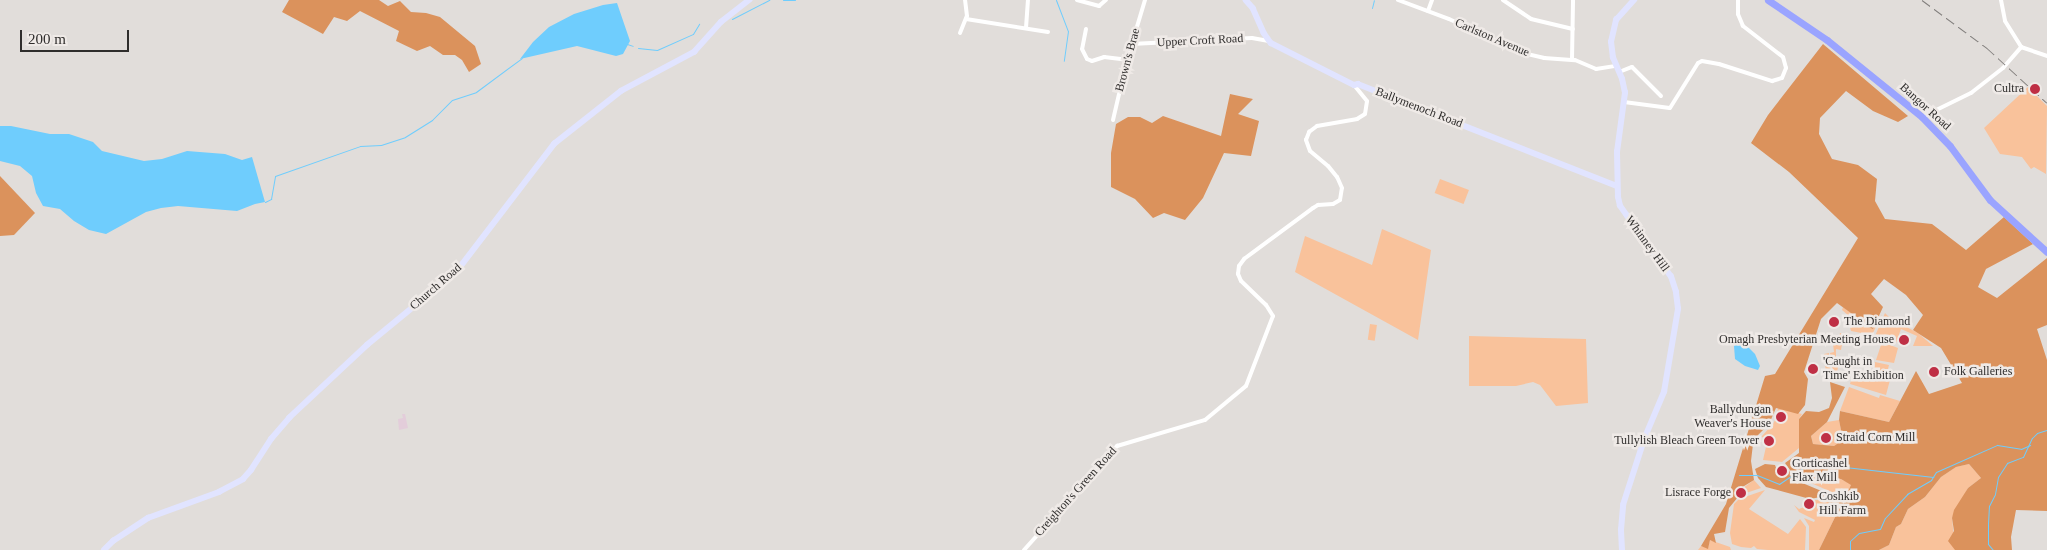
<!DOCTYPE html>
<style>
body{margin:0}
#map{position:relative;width:2047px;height:550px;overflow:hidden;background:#e1ddda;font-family:"Times New Roman",serif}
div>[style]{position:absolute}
.industrial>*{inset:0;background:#e3cdda}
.green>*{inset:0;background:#f9c29b;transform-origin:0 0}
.forest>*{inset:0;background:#db925c}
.water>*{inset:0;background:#6fcdfd}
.stream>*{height:1px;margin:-0.5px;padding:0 0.5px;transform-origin:0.5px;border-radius:0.5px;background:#6fcdfd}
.street>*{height:4px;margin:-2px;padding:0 2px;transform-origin:2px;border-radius:2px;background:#fff}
.secondary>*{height:5.5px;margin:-2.75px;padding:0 2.75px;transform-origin:2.75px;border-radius:2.75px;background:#e1e4ff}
.highway>*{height:7px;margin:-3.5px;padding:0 3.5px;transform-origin:3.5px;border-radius:3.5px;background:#9aa4ff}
.rail>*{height:1px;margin-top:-0.5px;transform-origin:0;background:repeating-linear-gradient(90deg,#817e7c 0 10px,transparent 0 15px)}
.dots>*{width:14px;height:14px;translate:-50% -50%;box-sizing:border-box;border:2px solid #efeae7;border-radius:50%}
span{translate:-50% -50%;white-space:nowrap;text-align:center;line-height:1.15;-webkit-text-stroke:5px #efeae7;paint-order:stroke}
.street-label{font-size:12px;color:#2f2d2c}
.poi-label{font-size:12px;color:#2f2d2c}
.right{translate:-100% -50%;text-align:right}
.left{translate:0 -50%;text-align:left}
.scale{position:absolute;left:20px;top:30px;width:109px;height:22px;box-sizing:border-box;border:2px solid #2f2d2c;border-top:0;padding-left:6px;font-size:15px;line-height:18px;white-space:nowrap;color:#2f2d2c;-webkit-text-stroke:4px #efeae7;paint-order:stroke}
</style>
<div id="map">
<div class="industrial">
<i style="clip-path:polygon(402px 414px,405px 414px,408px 428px,399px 430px,398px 419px,403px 418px)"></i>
</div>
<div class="green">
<i style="clip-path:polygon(2028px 87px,2047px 106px,2046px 174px,2034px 167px,2031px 169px,2022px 157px,2000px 154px,1984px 128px)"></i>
<i style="left:1440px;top:179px;width:31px;height:15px;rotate:21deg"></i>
<i style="clip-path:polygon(1382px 229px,1431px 250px,1418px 340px,1295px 272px,1305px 236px,1372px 265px)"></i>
<i style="clip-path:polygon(1843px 307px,1855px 316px,1860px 324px,1873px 329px,1882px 314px,1872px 335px,1851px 331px,1850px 327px,1856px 322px,1842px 310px)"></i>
<i style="clip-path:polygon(1885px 313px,1891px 319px,1918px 333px,1933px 346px,1913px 346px,1917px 336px,1901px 329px,1896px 343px,1875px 336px)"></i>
<i style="left:1370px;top:324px;width:7px;height:16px;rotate:8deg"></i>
<i style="clip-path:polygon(1840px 333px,1850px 335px,1850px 344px,1838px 341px)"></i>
<i style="clip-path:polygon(1469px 336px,1586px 339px,1588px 403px,1556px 406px,1540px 385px,1533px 382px,1516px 386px,1469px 386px)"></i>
<i style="clip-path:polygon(1882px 342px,1898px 348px,1894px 363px,1876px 360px)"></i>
<i style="clip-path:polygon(1833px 344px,1842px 344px,1841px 350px,1836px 349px,1836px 366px,1838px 367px,1836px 377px,1833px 375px,1830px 353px,1834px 352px)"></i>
<i style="clip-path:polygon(1829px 353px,1829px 356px,1831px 374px,1826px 373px,1824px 354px)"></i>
<i style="clip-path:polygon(1875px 362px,1889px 365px,1888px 369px,1891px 372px,1874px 372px)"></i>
<i style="clip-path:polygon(1852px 377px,1869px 381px,1870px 377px,1890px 380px,1886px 395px,1850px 384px)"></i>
<i style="clip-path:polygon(1849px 387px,1879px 398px,1880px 395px,1900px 401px,1889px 422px,1840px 411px)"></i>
<i style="clip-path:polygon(1778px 408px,1802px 414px,1799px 419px,1799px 448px,1782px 462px,1763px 460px,1768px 438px,1761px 437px,1773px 424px,1776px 418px,1784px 420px,1785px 416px,1777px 413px)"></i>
<i style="clip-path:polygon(1839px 420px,1843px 440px,1841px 443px,1834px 446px,1813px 444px,1811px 436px,1827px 422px)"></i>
<i style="clip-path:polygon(1969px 464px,1981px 478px,1968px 488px,1952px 518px,1955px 550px,1879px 550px,1889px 545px,1896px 527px,1901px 524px,1908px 509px,1925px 497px,1941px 477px,1956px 467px)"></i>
<i style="clip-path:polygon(1804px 475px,1841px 479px,1852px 485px,1845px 498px,1802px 479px)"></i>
<i style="clip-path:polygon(1754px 480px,1761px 488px,1746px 493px,1743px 488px)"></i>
<i style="clip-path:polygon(1765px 490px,1749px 509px,1788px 534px,1800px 519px,1806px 527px,1805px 550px,1768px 550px,1757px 549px,1754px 546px,1751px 548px,1741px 547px,1732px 544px,1730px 533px,1734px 504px,1739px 499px)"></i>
<i style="clip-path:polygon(1823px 499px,1839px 509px,1819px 550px,1809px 550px,1809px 526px,1804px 518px,1814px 522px,1815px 520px,1799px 512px,1794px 505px,1799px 509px,1812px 504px,1811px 501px)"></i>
<i style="clip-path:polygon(1710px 540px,1730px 547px,1731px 550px,1698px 550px,1701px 546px,1708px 548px)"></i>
</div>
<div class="forest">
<i style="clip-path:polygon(289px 0,379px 0,388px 6px,400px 1px,411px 12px,426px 13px,440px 17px,475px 46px,481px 64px,469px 72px,462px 60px,455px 55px,443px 55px,430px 46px,417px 51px,396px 41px,399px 31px,360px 11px,347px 21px,334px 17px,323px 34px,282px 12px)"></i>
<i style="clip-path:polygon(1823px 44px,1908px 116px,1898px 122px,1873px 111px,1846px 91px,1820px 118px,1819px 134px,1832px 159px,1858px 165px,1877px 179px,1875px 201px,1885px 219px,1932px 224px,1966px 250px,2004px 217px,2033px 244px,1986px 269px,1978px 287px,1997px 298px,2047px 258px,2047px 325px,2037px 329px,2047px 360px,2047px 511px,2016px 510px,2011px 537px,2012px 550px,1955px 550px,1948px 541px,1954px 531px,1952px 518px,1954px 510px,1968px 488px,1981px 478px,1969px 464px,1956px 467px,1941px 477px,1925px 497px,1908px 509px,1901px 524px,1896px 527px,1889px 545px,1879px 550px,1819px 550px,1839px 509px,1823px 499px,1844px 501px,1851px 485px,1841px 479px,1804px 475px,1800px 482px,1831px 495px,1810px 499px,1766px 487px,1758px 478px,1755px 469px,1765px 464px,1775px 465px,1779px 476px,1788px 475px,1790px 470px,1785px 463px,1799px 453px,1799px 419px,1806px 411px,1819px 412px,1829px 408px,1832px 398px,1830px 382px,1845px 387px,1827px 422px,1811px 436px,1813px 444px,1834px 446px,1843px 440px,1839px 420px,1840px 411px,1889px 422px,1916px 371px,1929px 394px,1962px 383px,1941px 348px,1913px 330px,1923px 315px,1906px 295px,1884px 279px,1871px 294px,1883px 307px,1873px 329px,1860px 324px,1855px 316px,1837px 303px,1821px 319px,1804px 372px,1808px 379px,1805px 405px,1798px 414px,1776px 408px,1769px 424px,1758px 435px,1753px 444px,1751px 461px,1754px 480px,1736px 491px,1738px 497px,1729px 508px,1725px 532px,1714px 534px,1716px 543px,1710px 540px,1708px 549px,1701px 546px,1726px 504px,1765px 376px,1775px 374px,1858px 238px,1789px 172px,1751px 143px,1768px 115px)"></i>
<i style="clip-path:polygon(1230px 94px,1253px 99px,1238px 114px,1259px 121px,1251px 156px,1224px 153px,1203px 198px,1185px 220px,1164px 213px,1153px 218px,1135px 199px,1111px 187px,1111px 153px,1116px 124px,1128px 117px,1140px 117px,1152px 123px,1163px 116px,1221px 136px)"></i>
<i style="clip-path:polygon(0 176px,35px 213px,14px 235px,0 236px)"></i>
</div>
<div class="water">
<i style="clip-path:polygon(617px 3px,630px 41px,623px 54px,616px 56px,577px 46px,520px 59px,533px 42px,549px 27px,574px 14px,603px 5px)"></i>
<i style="clip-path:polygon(0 126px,11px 126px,50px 134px,69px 134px,93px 142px,102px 151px,144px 161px,162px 159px,187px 151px,225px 154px,242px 160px,252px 157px,265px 202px,255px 204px,237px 211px,178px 206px,161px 208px,146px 212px,106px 234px,89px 230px,74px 221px,60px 209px,43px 206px,36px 193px,32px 176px,20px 166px,0 161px)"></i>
<i style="clip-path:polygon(1742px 341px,1755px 354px,1760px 366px,1758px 370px,1745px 366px,1735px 359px,1734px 346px)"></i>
</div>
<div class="stream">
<i style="left:783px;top:0;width:12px"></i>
<i style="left:1056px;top:0;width:33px;rotate:69deg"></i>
<i style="left:1068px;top:31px;width:30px;rotate:98deg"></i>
<i style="left:1372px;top:8px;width:8px;rotate:-76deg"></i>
<i style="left:732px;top:19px;width:42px;rotate:-27.2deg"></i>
<i style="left:627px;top:44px;width:6px;rotate:18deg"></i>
<i style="left:638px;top:48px;width:19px;rotate:6deg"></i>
<i style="left:657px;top:50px;width:39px;rotate:-24deg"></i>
<i style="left:693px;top:34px;width:12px;rotate:-59deg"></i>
<i style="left:265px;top:202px;width:7px;rotate:-27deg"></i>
<i style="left:271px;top:199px;width:23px;rotate:-80deg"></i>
<i style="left:275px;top:176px;width:90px;rotate:-19.4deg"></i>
<i style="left:360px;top:146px;width:21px;rotate:-3deg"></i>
<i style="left:381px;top:145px;width:25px;rotate:-18deg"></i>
<i style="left:405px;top:137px;width:32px;rotate:-32deg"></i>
<i style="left:432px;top:120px;width:28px;rotate:-45deg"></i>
<i style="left:452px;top:100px;width:25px;rotate:-18deg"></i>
<i style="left:476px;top:92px;width:57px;rotate:-36.5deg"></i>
<i style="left:1739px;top:475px;width:18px"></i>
<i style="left:1757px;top:475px;width:24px;rotate:22deg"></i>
<i style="left:1779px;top:484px;width:32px;rotate:-34deg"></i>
<i style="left:1806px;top:466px;width:30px"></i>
<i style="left:1836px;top:466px;width:98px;rotate:6.5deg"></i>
<i style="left:1850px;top:550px;width:9px;rotate:-90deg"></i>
<i style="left:1850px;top:541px;width:12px;rotate:-42deg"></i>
<i style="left:1859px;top:533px;width:21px;rotate:-11deg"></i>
<i style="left:1880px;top:529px;width:12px;rotate:-66deg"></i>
<i style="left:1885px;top:518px;width:33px;rotate:-47deg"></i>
<i style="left:1907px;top:494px;width:28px;rotate:-30deg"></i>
<i style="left:1931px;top:480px;width:9px;rotate:-58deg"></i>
<i style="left:1936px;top:472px;width:67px;rotate:-23.9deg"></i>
<i style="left:1997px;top:445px;width:24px;rotate:9deg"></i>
<i style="left:2021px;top:449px;width:10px;rotate:-24deg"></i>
<i style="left:1993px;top:550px;width:8px;rotate:-130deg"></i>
<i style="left:1988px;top:544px;width:20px;rotate:-90deg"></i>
<i style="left:1988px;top:524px;width:18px;rotate:-87deg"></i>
<i style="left:1989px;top:506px;width:13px;rotate:-63deg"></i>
<i style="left:1995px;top:494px;width:17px;rotate:-80deg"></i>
<i style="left:1998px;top:477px;width:17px;rotate:-57deg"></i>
<i style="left:2007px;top:463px;width:17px;rotate:-21deg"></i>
<i style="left:2023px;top:457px;width:21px;rotate:-65deg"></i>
<i style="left:2032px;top:438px;width:7px;rotate:-45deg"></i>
<i style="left:2037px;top:433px;width:10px;rotate:-17deg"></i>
</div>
<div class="street">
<i style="left:1077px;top:0;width:23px;rotate:15deg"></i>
<i style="left:1099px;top:6px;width:9px;rotate:-41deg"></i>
<i style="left:1398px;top:0;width:54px;rotate:20.4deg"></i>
<i style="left:1449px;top:19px;width:81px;rotate:24.7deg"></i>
<i style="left:1523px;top:53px;width:22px;rotate:13deg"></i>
<i style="left:1544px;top:58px;width:31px;rotate:4deg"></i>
<i style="left:1575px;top:60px;width:23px;rotate:23deg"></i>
<i style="left:1596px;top:69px;width:20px;rotate:-9deg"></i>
<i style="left:1503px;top:0;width:34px;rotate:34deg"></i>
<i style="left:1531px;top:19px;width:43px;rotate:13.4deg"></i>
<i style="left:2001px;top:0;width:21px;rotate:79deg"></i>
<i style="left:2005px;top:21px;width:31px;rotate:58deg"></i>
<i style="left:1428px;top:11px;width:12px;rotate:-70deg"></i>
<i style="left:966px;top:19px;width:83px;rotate:9deg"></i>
<i style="left:1026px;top:28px;width:28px;rotate:-86deg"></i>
<i style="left:1086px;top:29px;width:20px;rotate:101deg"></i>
<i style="left:1082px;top:49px;width:11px;rotate:63deg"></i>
<i style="left:1087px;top:59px;width:5px;rotate:22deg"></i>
<i style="left:1092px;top:61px;width:13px;rotate:-18deg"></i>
<i style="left:1104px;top:57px;width:23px;rotate:7deg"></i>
<i style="left:960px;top:33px;width:18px;rotate:-68deg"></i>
<i style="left:967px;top:16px;width:16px;rotate:-97deg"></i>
<i style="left:1131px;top:44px;width:121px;rotate:-2.8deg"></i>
<i style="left:1252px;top:38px;width:17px;rotate:10deg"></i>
<i style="left:2021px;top:47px;width:28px;rotate:19deg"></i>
<i style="left:1572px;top:59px;width:59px;rotate:-89deg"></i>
<i style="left:1619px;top:72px;width:14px;rotate:-21deg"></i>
<i style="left:1632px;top:67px;width:41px;rotate:45deg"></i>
<i style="left:1624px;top:102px;width:46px;rotate:7.4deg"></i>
<i style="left:1670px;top:108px;width:53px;rotate:-58.1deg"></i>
<i style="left:1698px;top:63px;width:4px;rotate:-27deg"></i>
<i style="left:1702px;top:61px;width:17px;rotate:10deg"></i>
<i style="left:1719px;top:64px;width:56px;rotate:17.8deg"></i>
<i style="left:1772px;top:81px;width:10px;rotate:-17deg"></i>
<i style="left:1782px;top:78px;width:11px;rotate:-68deg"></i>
<i style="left:1786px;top:68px;width:11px;rotate:-105deg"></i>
<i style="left:1783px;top:57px;width:51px;rotate:-142.2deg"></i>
<i style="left:1743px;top:26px;width:13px;rotate:-113deg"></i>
<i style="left:1738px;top:14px;width:14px;rotate:-90deg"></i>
<i style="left:1922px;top:117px;width:55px;rotate:-26.1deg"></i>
<i style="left:1971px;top:93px;width:41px;rotate:-38deg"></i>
<i style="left:2003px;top:68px;width:28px;rotate:-49deg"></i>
<i style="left:1113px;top:120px;width:62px;rotate:-76.9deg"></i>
<i style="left:1127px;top:60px;width:63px;rotate:-73.3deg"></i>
<i style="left:1024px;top:550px;width:140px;rotate:-48.2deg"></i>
<i style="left:1117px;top:446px;width:92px;rotate:-16.5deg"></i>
<i style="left:1205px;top:420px;width:53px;rotate:-39.7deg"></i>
<i style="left:1246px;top:386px;width:75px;rotate:-68.9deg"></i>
<i style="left:1273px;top:316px;width:13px;rotate:-122deg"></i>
<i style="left:1266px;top:305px;width:35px;rotate:-136deg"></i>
<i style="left:1241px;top:281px;width:8px;rotate:-113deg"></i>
<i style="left:1238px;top:274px;width:8px;rotate:-83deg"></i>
<i style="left:1239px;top:266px;width:9px;rotate:-54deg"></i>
<i style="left:1244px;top:259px;width:86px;rotate:-36.5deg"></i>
<i style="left:1313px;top:208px;width:6px;rotate:-31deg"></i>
<i style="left:1318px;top:205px;width:15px;rotate:-4deg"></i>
<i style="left:1333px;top:204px;width:8px;rotate:-30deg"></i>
<i style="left:1340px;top:200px;width:12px;rotate:-81deg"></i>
<i style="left:1342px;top:188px;width:12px;rotate:-114deg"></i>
<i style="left:1337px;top:177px;width:14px;rotate:-129deg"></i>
<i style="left:1328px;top:166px;width:23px;rotate:-140deg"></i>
<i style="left:1310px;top:151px;width:12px;rotate:-110deg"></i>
<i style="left:1306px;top:140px;width:9px;rotate:-69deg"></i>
<i style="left:1309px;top:132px;width:10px;rotate:-37deg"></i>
<i style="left:1317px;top:126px;width:41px;rotate:-9.9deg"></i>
<i style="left:1357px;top:119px;width:9px;rotate:-32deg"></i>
<i style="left:1365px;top:114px;width:13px;rotate:-81deg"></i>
<i style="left:1367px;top:101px;width:21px;rotate:-129deg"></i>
</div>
<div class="secondary">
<i style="left:1246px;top:0;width:11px;rotate:49deg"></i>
<i style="left:1253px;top:8px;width:27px;rotate:66deg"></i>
<i style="left:1264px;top:33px;width:12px;rotate:55deg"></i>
<i style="left:1271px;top:43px;width:93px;rotate:26.8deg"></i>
<i style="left:1354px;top:85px;width:4px;rotate:-14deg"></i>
<i style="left:1358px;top:84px;width:278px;rotate:21.5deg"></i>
<i style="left:104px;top:550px;width:13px;rotate:-45deg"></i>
<i style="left:113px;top:541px;width:42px;rotate:-33.3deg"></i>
<i style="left:148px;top:518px;width:76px;rotate:-20.1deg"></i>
<i style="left:219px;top:492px;width:27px;rotate:-28deg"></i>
<i style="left:243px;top:479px;width:12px;rotate:-48deg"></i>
<i style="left:251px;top:470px;width:37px;rotate:-57deg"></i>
<i style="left:271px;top:439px;width:28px;rotate:-49deg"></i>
<i style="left:289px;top:418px;width:107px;rotate:-43.1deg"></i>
<i style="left:367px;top:345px;width:117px;rotate:-39.4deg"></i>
<i style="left:457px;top:271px;width:160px;rotate:-52.6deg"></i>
<i style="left:554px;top:144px;width:85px;rotate:-38.3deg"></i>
<i style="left:621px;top:91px;width:83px;rotate:-28.1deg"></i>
<i style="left:694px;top:52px;width:40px;rotate:-48deg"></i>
<i style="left:721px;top:22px;width:36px;rotate:-38deg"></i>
<i style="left:1622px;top:550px;width:20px;rotate:-93deg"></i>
<i style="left:1621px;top:530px;width:25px;rotate:-85deg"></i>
<i style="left:1623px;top:505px;width:71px;rotate:-72.1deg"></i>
<i style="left:1645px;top:437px;width:49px;rotate:-67.1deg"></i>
<i style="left:1664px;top:392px;width:84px;rotate:-80.4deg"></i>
<i style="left:1678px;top:309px;width:17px;rotate:-97deg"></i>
<i style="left:1676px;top:292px;width:16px;rotate:-108deg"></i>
<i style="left:1671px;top:277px;width:75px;rotate:-125.8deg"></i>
<i style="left:1627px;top:216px;width:12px;rotate:-125deg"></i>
<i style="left:1620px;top:206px;width:9px;rotate:-103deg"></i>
<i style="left:1618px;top:197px;width:45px;rotate:-91.3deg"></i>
<i style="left:1617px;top:152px;width:60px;rotate:-82.3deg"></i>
<i style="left:1625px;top:93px;width:14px;rotate:-102deg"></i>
<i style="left:1622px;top:79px;width:23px;rotate:-113deg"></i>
<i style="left:1613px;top:58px;width:16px;rotate:-97deg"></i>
<i style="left:1611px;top:42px;width:23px;rotate:-77deg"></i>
<i style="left:1616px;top:20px;width:27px;rotate:-48deg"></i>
</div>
<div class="highway">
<i style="left:1768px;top:0;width:71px;rotate:34.1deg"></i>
<i style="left:1827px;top:40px;width:122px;rotate:39deg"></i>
<i style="left:1922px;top:117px;width:40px;rotate:46deg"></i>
<i style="left:1950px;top:146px;width:67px;rotate:53.5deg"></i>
<i style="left:1990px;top:200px;width:77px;rotate:42.4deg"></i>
</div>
<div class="rail">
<i style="left:1922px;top:0;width:81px;rotate:36.4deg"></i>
<i style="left:1987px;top:48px;width:81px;rotate:42.5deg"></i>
</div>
<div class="dots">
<i style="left:2035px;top:89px;background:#bf2f45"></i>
<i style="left:1834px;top:322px;background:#bf2f45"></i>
<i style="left:1904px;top:340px;background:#bf2f45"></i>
<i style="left:1813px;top:369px;background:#bf2f45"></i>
<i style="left:1934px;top:372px;background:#bf2f45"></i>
<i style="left:1781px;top:417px;background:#bf2f45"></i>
<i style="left:1826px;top:438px;background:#bf2f45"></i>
<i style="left:1769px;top:441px;background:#bf2f45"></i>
<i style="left:1782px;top:471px;background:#bf2f45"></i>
<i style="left:1741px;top:493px;background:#bf2f45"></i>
<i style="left:1809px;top:504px;background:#bf2f45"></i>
</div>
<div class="street-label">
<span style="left:1492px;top:38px;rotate:23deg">Carlston Avenue</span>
<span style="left:1200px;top:41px;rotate:-3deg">Upper Croft Road</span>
<span style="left:1128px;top:60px;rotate:-75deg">Brown's Brae</span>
<span style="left:1925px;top:107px;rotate:42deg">Bangor Road</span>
<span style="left:1419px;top:108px;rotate:21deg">Ballymenoch Road</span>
<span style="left:1647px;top:244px;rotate:54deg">Whinney Hill</span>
<span style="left:436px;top:287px;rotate:-41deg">Church Road</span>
<span style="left:1076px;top:492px;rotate:-48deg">Creighton's Green Road</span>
</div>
<div class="poi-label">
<span class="right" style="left:2024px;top:89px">Cultra</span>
<span class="left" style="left:1844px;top:322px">The Diamond</span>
<span class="right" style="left:1894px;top:340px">Omagh Presbyterian Meeting House</span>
<span class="left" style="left:1823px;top:369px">'Caught in<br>Time' Exhibition</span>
<span class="left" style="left:1944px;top:372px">Folk Galleries</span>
<span class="right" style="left:1771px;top:417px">Ballydungan<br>Weaver's House</span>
<span class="left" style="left:1836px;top:438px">Straid Corn Mill</span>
<span class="right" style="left:1759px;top:441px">Tullylish Bleach Green Tower</span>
<span class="left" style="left:1792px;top:471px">Gorticashel<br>Flax Mill</span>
<span class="right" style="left:1731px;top:493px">Lisrace Forge</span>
<span class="left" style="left:1819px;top:504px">Coshkib<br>Hill Farm</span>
</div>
<div class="scale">200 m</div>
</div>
